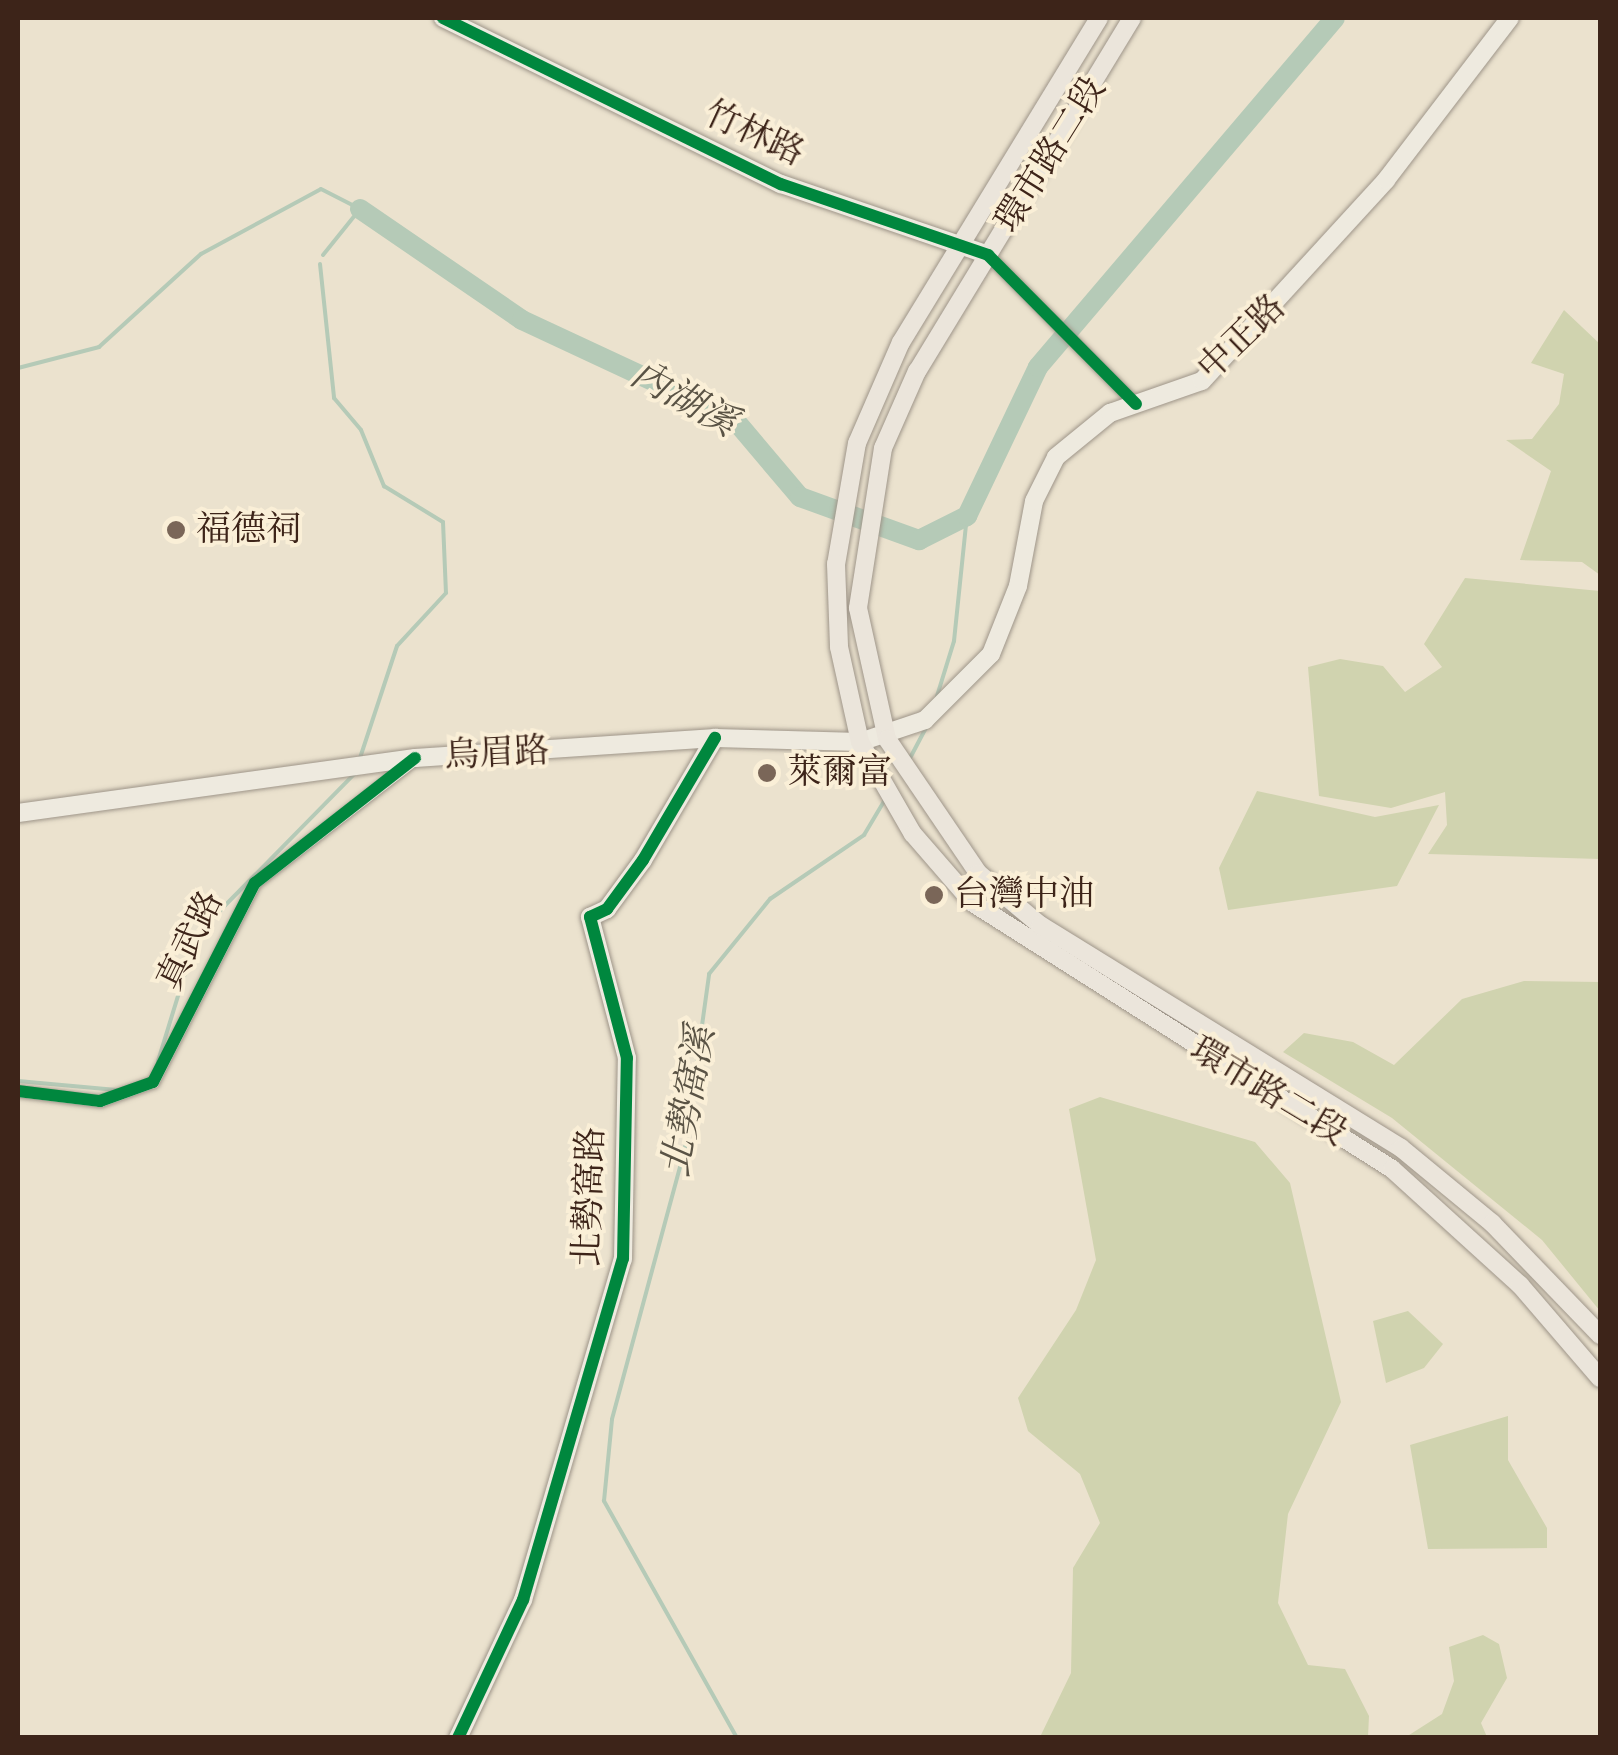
<!DOCTYPE html>
<meta charset="utf-8">
<style>
body{margin:0}
#map{position:relative;width:1618px;height:1755px;overflow:hidden;background:#ebe2ce;font-family:"IM FELL DW Pica","Noto Serif TC",serif}
div>[style]{position:absolute}
.green>*{inset:0;background:#d0d3af}
.stream>*{height:4px;margin:-2px;padding:0 2px;transform-origin:2px;border-radius:2px;background:#b5cab7}
.river>*{height:20px;margin:-10px;padding:0 10px;transform-origin:10px;border-radius:10px;background:#b5cab7}
.roads{filter:drop-shadow(0 0 2px #9e9589) drop-shadow(0 0 2px #9e9589)}
.street>*{height:11px;margin:-5.5px;padding:0 5.5px;transform-origin:5.5px;border-radius:5.5px;background:#eeeadf}
.secondary>*{height:18px;margin:-9px;padding:0 9px;transform-origin:9px;border-radius:9px;background:#eeeadf}
.primary>*{height:18px;margin:-9px;padding:0 9px;transform-origin:9px;border-radius:9px;background:#ebe5db}
.cycleway>*{height:12px;margin:-6px;padding:0 6px;transform-origin:6px;border-radius:6px;background:#00873e}
.dots>*{width:28px;height:28px;translate:-50% -50%;box-sizing:border-box;border:5px solid #faefd7;border-radius:50%}
span{translate:-50% -50%;white-space:nowrap;text-align:center;line-height:1.15;-webkit-text-stroke:8px #faefd7;paint-order:stroke}
.street-label{font-size:35px;color:#3d2419}
.poi-label{font-size:35px;color:#3d2419}
.left{translate:0 -50%;text-align:left}
.water-label{font-size:38px;color:#5a5345;font-style:italic}
.frame{position:absolute;inset:0;border:20px solid #3d2419;pointer-events:none}
</style>
<div id="map">
<div class="green">
<i style="clip-path:polygon(1564px 310px,1600px 344px,1600px 575px,1582px 562px,1520px 560px,1551px 471px,1506px 440px,1532px 439px,1559px 404px,1564px 374px,1531px 363px)"></i>
<i style="clip-path:polygon(1465px 578px,1600px 591px,1600px 859px,1428px 854px,1447px 825px,1445px 792px,1391px 808px,1319px 796px,1308px 667px,1340px 659px,1383px 666px,1405px 692px,1442px 667px,1424px 644px)"></i>
<i style="clip-path:polygon(1257px 791px,1375px 817px,1439px 805px,1397px 886px,1228px 910px,1219px 868px)"></i>
<i style="clip-path:polygon(1524px 981px,1600px 982px,1600px 1311px,1542px 1240px,1392px 1118px,1283px 1052px,1304px 1033px,1353px 1042px,1394px 1065px,1462px 999px)"></i>
<i style="clip-path:polygon(1100px 1097px,1255px 1142px,1290px 1183px,1341px 1402px,1288px 1514px,1278px 1603px,1308px 1665px,1345px 1669px,1369px 1716px,1368px 1737px,1040px 1737px,1071px 1673px,1073px 1568px,1100px 1523px,1080px 1474px,1028px 1431px,1018px 1398px,1076px 1310px,1096px 1260px,1069px 1109px)"></i>
<i style="clip-path:polygon(1408px 1311px,1443px 1344px,1424px 1368px,1386px 1383px,1373px 1321px)"></i>
<i style="clip-path:polygon(1508px 1416px,1508px 1460px,1547px 1528px,1547px 1548px,1428px 1549px,1410px 1445px)"></i>
<i style="clip-path:polygon(1483px 1635px,1499px 1644px,1507px 1678px,1481px 1723px,1487px 1737px,1406px 1737px,1442px 1714px,1454px 1681px,1449px 1647px)"></i>
</div>
<div class="stream">
<i style="left:320px;top:264px;width:135px;rotate:84deg"></i>
<i style="left:334px;top:398px;width:42px;rotate:49.8deg"></i>
<i style="left:361px;top:430px;width:61px;rotate:67.7deg"></i>
<i style="left:384px;top:486px;width:69px;rotate:31.4deg"></i>
<i style="left:443px;top:522px;width:71px;rotate:87.6deg"></i>
<i style="left:446px;top:593px;width:72px;rotate:132.8deg"></i>
<i style="left:397px;top:646px;width:118px;rotate:108.3deg"></i>
<i style="left:18px;top:368px;width:84px;rotate:-14.5deg"></i>
<i style="left:99px;top:347px;width:138px;rotate:-42.4deg"></i>
<i style="left:201px;top:254px;width:136px;rotate:-28.4deg"></i>
<i style="left:321px;top:189px;width:44px;rotate:27.1deg"></i>
<i style="left:360px;top:209px;width:59px;rotate:128.8deg"></i>
<i style="left:937px;top:696px;width:58px;rotate:-72.8deg"></i>
<i style="left:954px;top:641px;width:126px;rotate:-84.1deg"></i>
<i style="left:909px;top:760px;width:41px;rotate:-62.2deg"></i>
<i style="left:158px;top:1061px;width:133px;rotate:-72.9deg"></i>
<i style="left:197px;top:934px;width:227px;rotate:-45.5deg"></i>
<i style="left:18px;top:1081px;width:99px;rotate:5.2deg"></i>
<i style="left:737px;top:1738px;width:272px;rotate:-119.3deg"></i>
<i style="left:604px;top:1501px;width:82px;rotate:-84.4deg"></i>
<i style="left:612px;top:1419px;width:281px;rotate:-74.9deg"></i>
<i style="left:685px;top:1148px;width:176px;rotate:-82.1deg"></i>
<i style="left:709px;top:974px;width:97px;rotate:-50.9deg"></i>
<i style="left:770px;top:899px;width:114px;rotate:-34.2deg"></i>
<i style="left:864px;top:835px;width:43px;rotate:-59.3deg"></i>
</div>
<div class="river">
<i style="left:360px;top:209px;width:196px;rotate:34.4deg"></i>
<i style="left:522px;top:320px;width:234px;rotate:25deg"></i>
<i style="left:734px;top:419px;width:102px;rotate:49.8deg"></i>
<i style="left:800px;top:497px;width:127px;rotate:19.9deg"></i>
<i style="left:919px;top:540px;width:54px;rotate:-26.6deg"></i>
<i style="left:967px;top:516px;width:165px;rotate:-64.5deg"></i>
<i style="left:1038px;top:367px;width:458px;rotate:-49.6deg"></i>
</div>
<div class="roads">
<div class="street">
<i style="left:988px;top:255px;width:210px;rotate:45.2deg"></i>
<i style="left:18px;top:1091px;width:83px;rotate:7deg"></i>
<i style="left:100px;top:1101px;width:56px;rotate:-19.7deg"></i>
<i style="left:153px;top:1082px;width:224px;rotate:-62.9deg"></i>
<i style="left:255px;top:883px;width:199px;rotate:-37.8deg"></i>
</div>
<div class="secondary">
<i style="left:443px;top:18px;width:377px;rotate:26.2deg"></i>
<i style="left:781px;top:184px;width:219px;rotate:18.9deg"></i>
<i style="left:18px;top:813px;width:401px;rotate:-7.9deg"></i>
<i style="left:415px;top:758px;width:301px;rotate:-3.8deg"></i>
<i style="left:715px;top:738px;width:145px;rotate:1.6deg"></i>
<i style="left:860px;top:742px;width:69px;rotate:-18.7deg"></i>
<i style="left:925px;top:720px;width:93px;rotate:-45deg"></i>
<i style="left:991px;top:654px;width:73px;rotate:-68.3deg"></i>
<i style="left:1018px;top:586px;width:86px;rotate:-79.3deg"></i>
<i style="left:1034px;top:501px;width:49px;rotate:-63.4deg"></i>
<i style="left:1056px;top:457px;width:70px;rotate:-39.2deg"></i>
<i style="left:1110px;top:413px;width:97px;rotate:-19.2deg"></i>
<i style="left:1202px;top:381px;width:273px;rotate:-47.5deg"></i>
<i style="left:1386px;top:180px;width:204px;rotate:-52.6deg"></i>
<i style="left:458px;top:1738px;width:153px;rotate:-64.8deg"></i>
<i style="left:523px;top:1600px;width:355px;rotate:-73.7deg"></i>
<i style="left:623px;top:1259px;width:201px;rotate:-88.9deg"></i>
<i style="left:627px;top:1058px;width:146px;rotate:-104.7deg"></i>
<i style="left:590px;top:917px;width:19px;rotate:-25deg"></i>
<i style="left:607px;top:909px;width:61px;rotate:-53.7deg"></i>
<i style="left:643px;top:860px;width:142px;rotate:-59.5deg"></i>
</div>
<div class="primary">
<i style="left:1099px;top:18px;width:380px;rotate:121.4deg"></i>
<i style="left:901px;top:342px;width:110px;rotate:113.5deg"></i>
<i style="left:857px;top:443px;width:123px;rotate:99.8deg"></i>
<i style="left:836px;top:564px;width:83px;rotate:87.9deg"></i>
<i style="left:839px;top:647px;width:97px;rotate:77.5deg"></i>
<i style="left:860px;top:742px;width:106px;rotate:60.1deg"></i>
<i style="left:913px;top:834px;width:91px;rotate:49deg"></i>
<i style="left:973px;top:903px;width:496px;rotate:32.4deg"></i>
<i style="left:1392px;top:1169px;width:173px;rotate:42.2deg"></i>
<i style="left:1520px;top:1285px;width:123px;rotate:49.3deg"></i>
<i style="left:1132px;top:18px;width:413px;rotate:121.3deg"></i>
<i style="left:917px;top:371px;width:84px;rotate:113.8deg"></i>
<i style="left:883px;top:448px;width:162px;rotate:98.9deg"></i>
<i style="left:858px;top:608px;width:134px;rotate:77.5deg"></i>
<i style="left:887px;top:739px;width:162px;rotate:55.8deg"></i>
<i style="left:978px;top:873px;width:81px;rotate:40deg"></i>
<i style="left:1040px;top:925px;width:424px;rotate:31.7deg"></i>
<i style="left:1401px;top:1148px;width:118px;rotate:39.5deg"></i>
<i style="left:1492px;top:1223px;width:156px;rotate:46deg"></i>
</div>
</div>
<div class="cycleway">
<i style="left:443px;top:18px;width:377px;rotate:26.2deg"></i>
<i style="left:781px;top:184px;width:219px;rotate:18.9deg"></i>
<i style="left:988px;top:255px;width:210px;rotate:45.2deg"></i>
<i style="left:18px;top:1091px;width:83px;rotate:7deg"></i>
<i style="left:100px;top:1101px;width:56px;rotate:-19.7deg"></i>
<i style="left:153px;top:1082px;width:224px;rotate:-62.9deg"></i>
<i style="left:255px;top:883px;width:203px;rotate:-38deg"></i>
<i style="left:458px;top:1738px;width:153px;rotate:-64.8deg"></i>
<i style="left:523px;top:1600px;width:355px;rotate:-73.7deg"></i>
<i style="left:623px;top:1259px;width:201px;rotate:-88.9deg"></i>
<i style="left:627px;top:1058px;width:146px;rotate:-104.7deg"></i>
<i style="left:590px;top:917px;width:19px;rotate:-25deg"></i>
<i style="left:607px;top:909px;width:61px;rotate:-53.7deg"></i>
<i style="left:643px;top:860px;width:142px;rotate:-59.5deg"></i>
</div>
<div class="dots">
<i style="left:176px;top:530px;background:#7a6658"></i>
<i style="left:767px;top:773px;background:#7a6658"></i>
<i style="left:934px;top:895px;background:#7a6658"></i>
</div>
<div class="street-label">
<span style="left:754px;top:134px;rotate:25deg">竹林路</span>
<span style="left:1051px;top:155px;rotate:-58deg">環市路二段</span>
<span style="left:1242px;top:338px;rotate:-44deg">中正路</span>
<span style="left:497px;top:754px;rotate:-3deg">烏眉路</span>
<span style="left:191px;top:941px;rotate:-64deg">真武路</span>
<span style="left:1268px;top:1092px;rotate:31deg">環市路二段</span>
<span style="left:590px;top:1197px;rotate:-88deg">北勢窩路</span>
</div>
<div class="poi-label">
<span class="left" style="left:196px;top:530px">福德祠</span>
<span class="left" style="left:787px;top:773px">萊爾富</span>
<span class="left" style="left:954px;top:895px">台灣中油</span>
</div>
<div class="water-label">
<span style="left:683px;top:400px;rotate:29deg">內湖溪</span>
<span style="left:690px;top:1102px;rotate:-80deg">北勢窩溪</span>
</div>
<div class="frame"></div>
</div>
